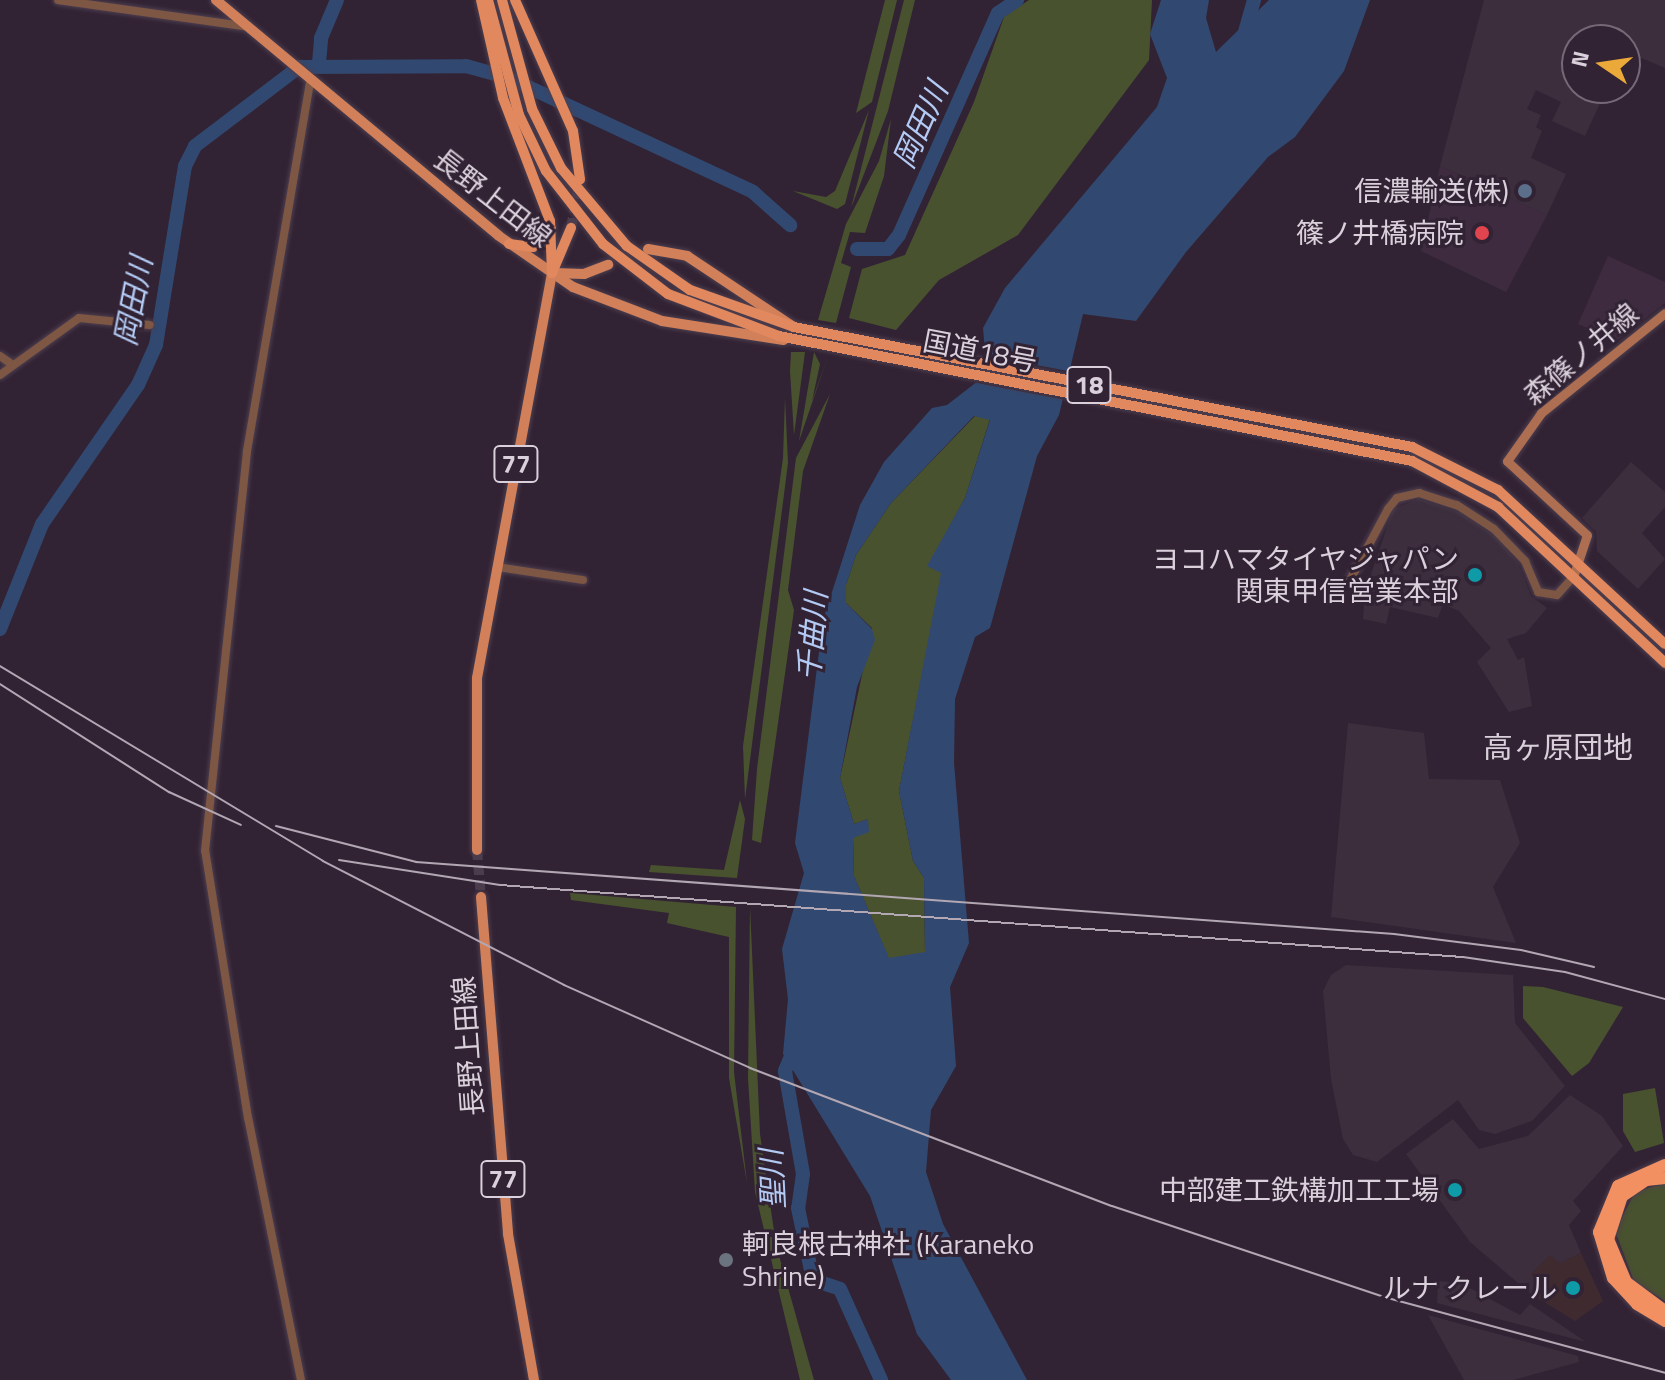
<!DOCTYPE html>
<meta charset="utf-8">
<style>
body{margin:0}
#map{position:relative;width:1665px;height:1380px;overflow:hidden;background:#322334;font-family:"Titillium Web","Noto Sans JP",sans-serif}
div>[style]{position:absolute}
.commercial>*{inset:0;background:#3e2a2f}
.industrial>*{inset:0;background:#3c2e3c}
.built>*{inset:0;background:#3e2b40}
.green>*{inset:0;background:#49522f}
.water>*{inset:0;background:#314971}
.pier>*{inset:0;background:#322334}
.river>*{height:14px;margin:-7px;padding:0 7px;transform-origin:7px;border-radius:7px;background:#314971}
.primary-tunnel>*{height:10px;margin-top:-5px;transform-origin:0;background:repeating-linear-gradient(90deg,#4b3d4d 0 10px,transparent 0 15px)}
.trunk-tunnel>*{height:10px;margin-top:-5px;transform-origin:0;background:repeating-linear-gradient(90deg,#4b3d4d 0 10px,transparent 0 15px)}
.roads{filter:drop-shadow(0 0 2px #4d3f4f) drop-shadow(0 0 2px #4d3f4f)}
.tertiary>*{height:8px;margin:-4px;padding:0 4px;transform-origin:4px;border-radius:4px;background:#7e5644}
.secondary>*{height:9px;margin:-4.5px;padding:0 4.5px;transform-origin:4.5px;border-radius:4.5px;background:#ad6e51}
.primary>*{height:10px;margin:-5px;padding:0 5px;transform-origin:5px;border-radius:5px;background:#d2805a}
.trunk>*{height:10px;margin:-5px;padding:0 5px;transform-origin:5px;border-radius:5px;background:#e2885e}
.motorway>*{height:12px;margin:-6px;padding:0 6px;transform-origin:6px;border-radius:6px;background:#f39062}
.rail>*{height:2px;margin:-1px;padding:0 1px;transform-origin:1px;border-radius:1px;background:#b2a7b3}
.dots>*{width:22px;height:22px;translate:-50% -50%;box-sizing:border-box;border:4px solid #322334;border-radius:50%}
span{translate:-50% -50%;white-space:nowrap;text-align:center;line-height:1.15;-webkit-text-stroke:6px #322334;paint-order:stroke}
.shield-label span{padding:2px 6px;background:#322334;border:2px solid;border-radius:6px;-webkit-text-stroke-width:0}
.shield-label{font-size:26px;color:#dad0db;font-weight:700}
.poi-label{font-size:28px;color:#dad0db}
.right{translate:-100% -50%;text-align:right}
.left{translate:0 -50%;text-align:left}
.street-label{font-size:28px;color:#dad0db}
.water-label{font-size:30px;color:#b3cbf4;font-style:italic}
.neighbourhood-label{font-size:30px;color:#dad0db}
.north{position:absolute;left:1561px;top:24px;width:80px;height:80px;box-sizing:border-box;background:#322334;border:2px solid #756877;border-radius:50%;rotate:283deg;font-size:22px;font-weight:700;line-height:32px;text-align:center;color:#dad0db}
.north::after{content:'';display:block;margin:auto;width:28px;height:36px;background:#eba93a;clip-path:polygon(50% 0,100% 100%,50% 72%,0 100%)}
</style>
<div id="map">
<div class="commercial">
<i style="clip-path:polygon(1581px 1253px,1603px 1301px,1575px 1321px,1531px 1294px,1539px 1281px,1531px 1274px,1551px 1254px,1560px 1263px)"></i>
</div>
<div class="industrial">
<i style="clip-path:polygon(1484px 0,1665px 0,1665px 68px,1625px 51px,1625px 40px,1577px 40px,1577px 88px,1607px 88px,1585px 136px,1552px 121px,1561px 102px,1536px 90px,1527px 109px,1541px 115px,1536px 127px,1542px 131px,1531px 158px,1566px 174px,1547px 215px,1440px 166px)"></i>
<i style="clip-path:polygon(1631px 462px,1665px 492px,1665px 507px,1642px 533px,1665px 559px,1638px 589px,1597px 551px,1596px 532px,1582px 518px)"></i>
<i style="clip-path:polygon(1419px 499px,1460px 513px,1497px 538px,1518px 563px,1531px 596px,1547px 608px,1526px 633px,1507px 639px,1518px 660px,1524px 657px,1532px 706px,1509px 712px,1477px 662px,1491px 648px,1459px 611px,1443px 604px,1438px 618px,1390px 607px,1386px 624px,1363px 619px,1365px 592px,1393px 509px)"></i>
<i style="clip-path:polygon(1348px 723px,1424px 733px,1429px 779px,1500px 780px,1520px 843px,1493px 887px,1516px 943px,1331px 917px)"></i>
<i style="clip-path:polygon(1346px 965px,1513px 975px,1515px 1023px,1565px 1086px,1532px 1121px,1495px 1134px,1479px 1130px,1458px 1100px,1377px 1162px,1353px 1155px,1343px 1139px,1331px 1079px,1323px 991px,1331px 975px)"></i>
<i style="clip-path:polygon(1570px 1095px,1602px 1116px,1623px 1146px,1573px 1201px,1581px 1211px,1569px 1225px,1581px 1253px,1560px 1263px,1550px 1255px,1531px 1274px,1539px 1281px,1531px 1294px,1470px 1242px,1406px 1154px,1453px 1119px,1479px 1149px,1528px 1136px)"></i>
<i style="clip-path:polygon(1438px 1281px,1460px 1283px,1520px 1315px,1530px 1304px,1586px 1342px,1437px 1303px)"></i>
<i style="clip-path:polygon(1428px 1315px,1578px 1356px,1579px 1362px,1513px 1380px,1464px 1380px)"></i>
</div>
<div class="built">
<i style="clip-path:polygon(1440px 166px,1547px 215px,1506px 292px,1421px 251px)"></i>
<i style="clip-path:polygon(1608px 256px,1665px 282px,1665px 303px,1616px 341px,1578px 324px)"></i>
</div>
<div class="green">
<i style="clip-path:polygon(885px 0,897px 0,872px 102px,856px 113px)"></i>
<i style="clip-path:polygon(904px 0,915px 0,888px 111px,851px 208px)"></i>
<i style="clip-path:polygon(1029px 0,1152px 0,1149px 60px,1018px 235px,939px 280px,896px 330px,849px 318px,862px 269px,905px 255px,974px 102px,1004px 17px)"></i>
<i style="clip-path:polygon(869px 110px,845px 204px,837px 209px,793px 191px,826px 197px,835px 191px)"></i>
<i style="clip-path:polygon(891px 119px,884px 176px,865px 233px,850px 232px,841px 263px,851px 267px,836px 323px,818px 320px,846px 224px,879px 161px)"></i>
<i style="clip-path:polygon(791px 352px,805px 352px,794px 435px,790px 371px)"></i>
<i style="clip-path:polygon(814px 352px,820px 364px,812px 401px,828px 356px,799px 441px)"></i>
<i style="clip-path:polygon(830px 394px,803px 471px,788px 590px,794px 610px,761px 843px,752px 840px,757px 769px,796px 458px)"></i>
<i style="clip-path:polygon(785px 398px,788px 463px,745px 799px,743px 746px,783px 458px)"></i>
<i style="clip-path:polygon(975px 416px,990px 419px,965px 498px,928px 566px,942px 572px,899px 791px,913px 861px,924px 878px,925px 953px,889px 959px,854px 876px,853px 837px,868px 819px,854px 824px,840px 778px,872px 628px,846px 603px,846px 585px,856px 555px,891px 503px)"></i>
<i style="clip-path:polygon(740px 800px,745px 819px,737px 878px,649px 872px,651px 865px,724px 870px)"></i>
<i style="clip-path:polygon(570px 893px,736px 907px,734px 1072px,747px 1183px,729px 1078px,729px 937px,667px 923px,669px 913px,571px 900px)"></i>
<i style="clip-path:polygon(750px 906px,760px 1134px,776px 1245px,814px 1380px,800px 1380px,755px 1192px,748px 1078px)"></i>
<i style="clip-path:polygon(1543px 987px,1623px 1007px,1589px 1063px,1572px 1076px,1523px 1018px,1523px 986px)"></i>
<i style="clip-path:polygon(1655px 1088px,1664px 1143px,1635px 1152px,1623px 1131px,1623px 1094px)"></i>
<i style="clip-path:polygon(1665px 1183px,1665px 1301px,1634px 1281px,1615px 1231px,1635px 1192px)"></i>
</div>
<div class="water">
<i style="clip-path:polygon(evenodd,1161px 0,1209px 0,1206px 18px,1216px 52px,1269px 0,1370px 0,1344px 71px,1295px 137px,1268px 157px,1186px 252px,1136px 321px,1083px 314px,1059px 415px,1037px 456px,990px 628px,975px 637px,955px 699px,954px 763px,969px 943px,950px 987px,956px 1066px,931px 1110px,926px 1172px,943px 1224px,1027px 1380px,951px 1380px,917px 1334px,870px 1196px,783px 1054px,788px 999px,782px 949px,804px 873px,795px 843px,823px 620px,860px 505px,884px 462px,932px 408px,947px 405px,987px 374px,983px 328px,1005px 288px,1157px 107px,1167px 78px,1150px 34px,1161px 0,974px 416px,990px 420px,965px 498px,927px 566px,941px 573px,899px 791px,913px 861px,924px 878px,925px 952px,889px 958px,854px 876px,853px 838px,869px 832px,868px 819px,854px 824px,840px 778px,857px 687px,875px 640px,872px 629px,846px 603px,846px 585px,856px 555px,891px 503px,974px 416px)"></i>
</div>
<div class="pier">
<i style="clip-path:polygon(978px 354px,1073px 372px,1066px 400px,972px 382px,983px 372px)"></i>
</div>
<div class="river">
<i style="left:1243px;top:39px;width:41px;rotate:-74.2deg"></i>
<i style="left:319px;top:63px;width:25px;rotate:-85deg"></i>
<i style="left:321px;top:38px;width:41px;rotate:-67.2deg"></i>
<i style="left:857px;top:249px;width:31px"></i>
<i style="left:888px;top:249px;width:18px;rotate:-52deg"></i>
<i style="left:899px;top:235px;width:243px;rotate:-66deg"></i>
<i style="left:998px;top:13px;width:23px;rotate:-34deg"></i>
<i style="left:0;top:629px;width:113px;rotate:-68.2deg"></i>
<i style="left:42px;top:524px;width:169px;rotate:-55.4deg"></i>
<i style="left:138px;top:385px;width:44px;rotate:-65.8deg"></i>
<i style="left:156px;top:345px;width:181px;rotate:-80.8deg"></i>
<i style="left:185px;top:166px;width:22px;rotate:-63deg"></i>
<i style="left:195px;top:146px;width:131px;rotate:-37.2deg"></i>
<i style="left:299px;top:67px;width:167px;rotate:-0.3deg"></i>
<i style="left:466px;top:66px;width:45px;rotate:15.6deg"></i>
<i style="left:509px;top:78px;width:269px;rotate:25deg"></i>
<i style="left:753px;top:192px;width:50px;rotate:41.7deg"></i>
<i style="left:795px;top:1047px;width:26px;rotate:113deg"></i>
<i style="left:785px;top:1071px;width:105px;rotate:80.1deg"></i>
<i style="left:803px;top:1174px;width:34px;rotate:98deg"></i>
<i style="left:798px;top:1208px;width:74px;rotate:78.2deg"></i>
<i style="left:813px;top:1280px;width:28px;rotate:18deg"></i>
<i style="left:840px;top:1289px;width:100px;rotate:65.7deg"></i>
</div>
<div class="primary-tunnel">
<i style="left:477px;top:850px;width:47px;rotate:85.1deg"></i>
</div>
<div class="trunk-tunnel">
<i style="left:571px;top:228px;width:44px;rotate:-79.5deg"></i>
</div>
<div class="roads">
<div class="tertiary">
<i style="left:58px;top:0;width:188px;rotate:8deg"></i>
<i style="left:0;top:356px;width:12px;rotate:35deg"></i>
<i style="left:0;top:375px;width:97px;rotate:-35.8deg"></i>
<i style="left:79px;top:318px;width:71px;rotate:5.6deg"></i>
<i style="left:497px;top:567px;width:87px;rotate:8.6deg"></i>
<i style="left:1349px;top:582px;width:83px;rotate:-61.9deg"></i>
<i style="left:1388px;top:509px;width:14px;rotate:-51deg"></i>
<i style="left:1397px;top:498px;width:23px;rotate:-13deg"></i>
<i style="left:1419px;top:493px;width:40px;rotate:18deg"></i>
<i style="left:1457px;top:505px;width:44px;rotate:33deg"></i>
<i style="left:1494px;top:529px;width:45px;rotate:45.9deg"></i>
<i style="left:1525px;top:561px;width:34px;rotate:67deg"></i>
<i style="left:1538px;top:592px;width:19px;rotate:9deg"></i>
<i style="left:1557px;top:595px;width:24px;rotate:-48deg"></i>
<i style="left:301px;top:1380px;width:267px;rotate:-101.4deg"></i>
<i style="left:248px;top:1118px;width:270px;rotate:-99.1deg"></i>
<i style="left:205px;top:851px;width:402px;rotate:-84deg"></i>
<i style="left:247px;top:451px;width:375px;rotate:-80.3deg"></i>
</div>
<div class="secondary">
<i style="left:1573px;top:577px;width:44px;rotate:-71.6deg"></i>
<i style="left:1587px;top:535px;width:109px;rotate:-137.2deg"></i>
<i style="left:1507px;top:461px;width:59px;rotate:-54.7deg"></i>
<i style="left:1541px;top:413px;width:159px;rotate:-38.9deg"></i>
</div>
<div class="primary">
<i style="left:216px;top:0;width:368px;rotate:39.8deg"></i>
<i style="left:499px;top:236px;width:90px;rotate:34.6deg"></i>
<i style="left:573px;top:287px;width:95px;rotate:20.9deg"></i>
<i style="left:662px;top:321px;width:123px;rotate:8.9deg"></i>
<i style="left:648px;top:249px;width:40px;rotate:10deg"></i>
<i style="left:687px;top:256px;width:128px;rotate:33.6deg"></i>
<i style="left:554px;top:273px;width:30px;rotate:2deg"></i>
<i style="left:584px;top:274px;width:26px;rotate:-21deg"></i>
<i style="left:477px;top:850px;width:172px;rotate:-90deg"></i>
<i style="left:477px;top:678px;width:412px;rotate:-79.5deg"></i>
<i style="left:481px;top:897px;width:338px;rotate:85.4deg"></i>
<i style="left:508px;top:1234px;width:148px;rotate:79.9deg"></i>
</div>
<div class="trunk">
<i style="left:481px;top:0;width:100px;rotate:77.3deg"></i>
<i style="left:503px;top:98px;width:132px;rotate:69.1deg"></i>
<i style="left:550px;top:221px;width:52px;rotate:87.8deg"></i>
<i style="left:488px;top:0;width:119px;rotate:74.9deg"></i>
<i style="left:519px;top:115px;width:62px;rotate:64.3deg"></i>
<i style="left:546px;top:171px;width:93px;rotate:52deg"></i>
<i style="left:603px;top:244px;width:82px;rotate:37.6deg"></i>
<i style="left:668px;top:294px;width:119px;rotate:20.7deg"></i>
<i style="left:779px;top:336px;width:645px;rotate:11.17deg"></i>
<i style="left:1412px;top:461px;width:98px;rotate:28.1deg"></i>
<i style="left:1498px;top:507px;width:229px;rotate:43deg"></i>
<i style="left:502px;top:0;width:113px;rotate:74.6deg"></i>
<i style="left:532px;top:109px;width:66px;rotate:63.8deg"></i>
<i style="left:561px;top:168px;width:102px;rotate:49.8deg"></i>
<i style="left:627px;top:246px;width:77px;rotate:34.9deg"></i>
<i style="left:690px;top:290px;width:110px;rotate:19.6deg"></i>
<i style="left:794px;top:327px;width:630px;rotate:10.99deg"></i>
<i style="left:1412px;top:447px;width:96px;rotate:26.6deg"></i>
<i style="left:1498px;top:490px;width:227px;rotate:42.7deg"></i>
<i style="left:515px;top:0;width:143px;rotate:66.1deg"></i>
<i style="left:573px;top:131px;width:49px;rotate:81.7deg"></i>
<i style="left:509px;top:244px;width:24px;rotate:7deg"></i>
<i style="left:533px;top:247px;width:26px;rotate:-47deg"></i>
<i style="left:552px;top:273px;width:49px;rotate:-67.1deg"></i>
</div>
<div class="motorway">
<i style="left:1665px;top:1165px;width:51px;rotate:155.9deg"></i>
<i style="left:1618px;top:1186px;width:50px;rotate:112.4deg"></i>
<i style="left:1599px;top:1232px;width:48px;rotate:73.1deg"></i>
<i style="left:1613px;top:1278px;width:35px;rotate:47deg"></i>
<i style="left:1637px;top:1304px;width:33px;rotate:31deg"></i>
<i style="left:1665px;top:1178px;width:19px;rotate:174deg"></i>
<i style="left:1646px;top:1180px;width:29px;rotate:146deg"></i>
<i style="left:1622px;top:1196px;width:45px;rotate:108deg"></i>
<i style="left:1608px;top:1239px;width:47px;rotate:67.3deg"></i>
<i style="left:1626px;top:1282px;width:49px;rotate:36.6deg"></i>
</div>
</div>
<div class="rail">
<i style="left:0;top:666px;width:377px;rotate:31.1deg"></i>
<i style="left:323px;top:861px;width:271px;rotate:27.2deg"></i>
<i style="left:564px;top:985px;width:204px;rotate:24deg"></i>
<i style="left:750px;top:1068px;width:387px;rotate:20.9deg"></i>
<i style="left:1112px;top:1206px;width:287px;rotate:18.5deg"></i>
<i style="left:1384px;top:1297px;width:291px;rotate:15.1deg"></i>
<i style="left:0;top:684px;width:201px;rotate:32.6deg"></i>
<i style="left:169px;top:792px;width:79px;rotate:24.6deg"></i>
<i style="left:276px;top:826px;width:145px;rotate:14.4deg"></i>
<i style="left:416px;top:862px;width:981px;rotate:4.21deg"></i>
<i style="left:1394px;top:934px;width:128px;rotate:7.2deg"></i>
<i style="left:1521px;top:950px;width:75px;rotate:13.1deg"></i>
<i style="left:339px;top:860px;width:163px;rotate:8.8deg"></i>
<i style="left:500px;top:885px;width:966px;rotate:4.28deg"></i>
<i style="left:1463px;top:957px;width:103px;rotate:8.4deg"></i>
<i style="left:1565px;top:972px;width:104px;rotate:15.1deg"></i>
</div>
<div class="dots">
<i style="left:1525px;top:191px;background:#5c6f8a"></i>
<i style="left:1482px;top:233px;background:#e0444e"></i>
<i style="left:1475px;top:575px;background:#0f9aa8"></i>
<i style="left:1455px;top:1190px;background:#0f9aa8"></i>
<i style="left:726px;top:1260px;background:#6b7280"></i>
<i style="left:1573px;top:1288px;background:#0f9aa8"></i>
</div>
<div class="shield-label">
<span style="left:1089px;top:385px">18</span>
<span style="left:516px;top:464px">77</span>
<span style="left:503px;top:1179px">77</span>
</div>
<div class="poi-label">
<span class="right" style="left:1509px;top:191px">信濃輸送(株)</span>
<span class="right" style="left:1464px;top:233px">篠ノ井橋病院</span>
<span class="right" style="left:1459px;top:575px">ヨコハマタイヤジャパン<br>関東甲信営業本部</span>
<span class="right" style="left:1439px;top:1190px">中部建工鉄構加工工場</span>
<span class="left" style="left:742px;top:1260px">軻良根古神社 (Karaneko<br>Shrine)</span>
<span class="right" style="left:1557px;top:1288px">ルナ クレール</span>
</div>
<div class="street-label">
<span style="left:493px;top:198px;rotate:38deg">長野上田線</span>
<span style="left:980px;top:351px;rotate:11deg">国道18号</span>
<span style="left:1581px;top:354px;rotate:-40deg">森篠ノ井線</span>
<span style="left:468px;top:1046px;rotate:-94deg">長野上田線</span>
</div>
<div class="water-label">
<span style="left:920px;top:125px;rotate:-66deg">岡田川</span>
<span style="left:133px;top:301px;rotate:-79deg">岡田川</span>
<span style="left:812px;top:636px;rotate:-85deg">千曲川</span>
<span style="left:772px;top:1179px;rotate:-93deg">聖川</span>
</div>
<div class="neighbourhood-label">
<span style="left:1558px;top:747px">高ヶ原団地</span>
</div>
<div class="north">N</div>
</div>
